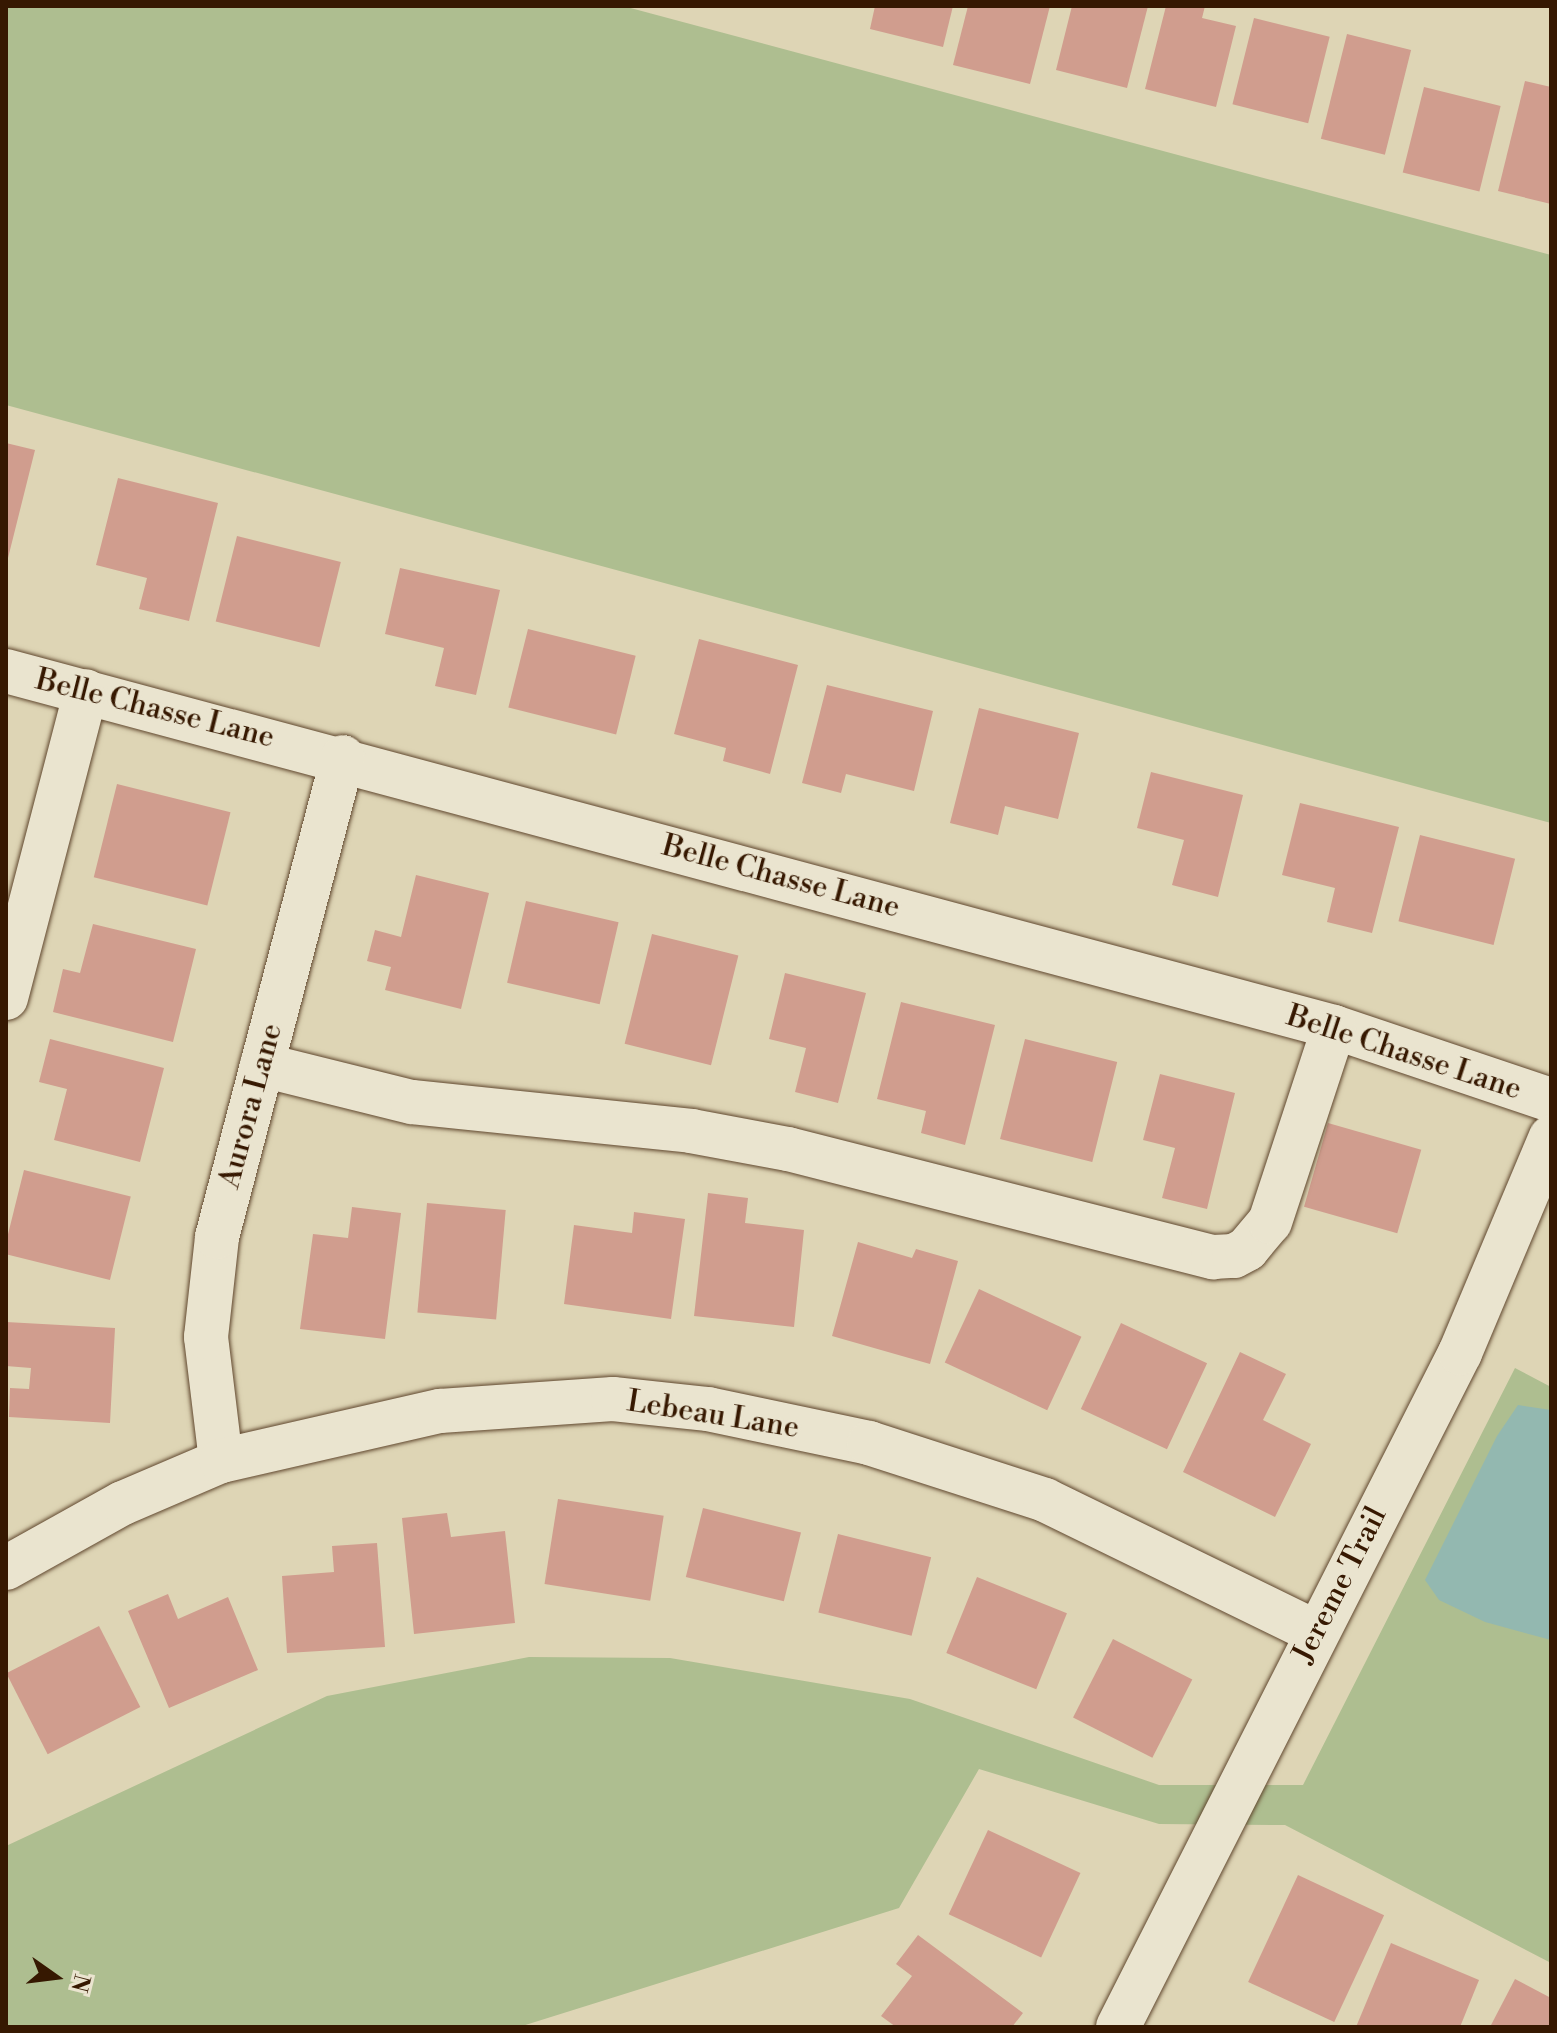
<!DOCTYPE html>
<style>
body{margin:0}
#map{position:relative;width:1557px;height:2033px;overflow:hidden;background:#ded5b5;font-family:"Libre Bodoni",serif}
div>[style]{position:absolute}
.green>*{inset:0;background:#aebe90}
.water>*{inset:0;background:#93b8b0}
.building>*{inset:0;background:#d09d8e;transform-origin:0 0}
.roads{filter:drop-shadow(0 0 2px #60472e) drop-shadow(0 0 2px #60472e)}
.minor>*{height:44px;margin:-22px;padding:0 22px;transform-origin:22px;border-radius:22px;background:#eae4cf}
span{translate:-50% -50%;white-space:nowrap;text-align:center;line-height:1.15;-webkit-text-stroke:6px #eae4cf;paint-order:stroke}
.street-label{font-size:30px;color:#361801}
.frame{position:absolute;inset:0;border:8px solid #361801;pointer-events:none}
.north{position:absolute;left:16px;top:1937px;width:80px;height:80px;-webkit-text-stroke:6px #eae4cf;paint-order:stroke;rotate:104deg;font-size:22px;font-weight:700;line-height:32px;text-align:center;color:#361801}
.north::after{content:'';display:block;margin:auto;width:28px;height:36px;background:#361801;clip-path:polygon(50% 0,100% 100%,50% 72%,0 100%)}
</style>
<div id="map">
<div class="green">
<i style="clip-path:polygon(6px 6px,623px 6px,1551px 255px,1551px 823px,6px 405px)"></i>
<i style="clip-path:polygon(1515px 1368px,1551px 1387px,1551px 1963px,1285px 1825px,1159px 1824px,979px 1769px,899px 1908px,519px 2027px,6px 2027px,6px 1846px,327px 1696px,529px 1657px,670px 1658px,910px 1699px,1159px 1785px,1303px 1785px)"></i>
</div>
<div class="water">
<i style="clip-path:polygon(1518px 1405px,1551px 1410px,1551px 1640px,1485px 1622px,1439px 1600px,1425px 1580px,1497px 1436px)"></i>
</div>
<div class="building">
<i style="clip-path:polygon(875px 6px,953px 6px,943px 47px,870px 29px)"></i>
<i style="clip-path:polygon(968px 6px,1050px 6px,1030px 84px,953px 65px)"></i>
<i style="clip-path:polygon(1072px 6px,1148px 6px,1127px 88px,1056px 70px)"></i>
<i style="clip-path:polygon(1166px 6px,1205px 6px,1202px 18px,1236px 26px,1216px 107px,1145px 89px)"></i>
<i style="left:1254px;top:18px;width:78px;height:89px;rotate:14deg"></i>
<i style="left:1347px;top:34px;width:66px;height:108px;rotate:14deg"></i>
<i style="clip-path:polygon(1525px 81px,1551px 87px,1551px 204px,1498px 191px)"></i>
<i style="left:1424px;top:87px;width:79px;height:88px;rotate:14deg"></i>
<i style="clip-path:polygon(6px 443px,35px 450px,7px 562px,6px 562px)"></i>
<i style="clip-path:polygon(118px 478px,218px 503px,189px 621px,139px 609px,147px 578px,96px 565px)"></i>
<i style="left:237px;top:536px;width:107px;height:88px;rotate:14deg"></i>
<i style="clip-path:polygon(400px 568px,500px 590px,476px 695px,435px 686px,444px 648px,385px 634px)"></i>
<i style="left:528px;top:629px;width:111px;height:81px;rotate:14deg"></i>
<i style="clip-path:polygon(699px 639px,798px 665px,770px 774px,723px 761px,726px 748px,674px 734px)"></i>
<i style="clip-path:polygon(827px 685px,933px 711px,914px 791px,846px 774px,841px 793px,802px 783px)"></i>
<i style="clip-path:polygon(979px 708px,1079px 733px,1058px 819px,1005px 806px,998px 835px,950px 823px)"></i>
<i style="clip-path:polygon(1151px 772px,1243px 795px,1218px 897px,1172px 885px,1184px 840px,1137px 828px)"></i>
<i style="left:117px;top:784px;width:117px;height:96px;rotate:14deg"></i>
<i style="clip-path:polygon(1300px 803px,1399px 827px,1372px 933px,1327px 922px,1335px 888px,1282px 875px)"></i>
<i style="left:1420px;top:835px;width:98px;height:89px;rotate:14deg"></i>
<i style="clip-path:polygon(416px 875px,489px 893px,461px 1009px,385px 990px,391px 967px,367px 961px,375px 930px,401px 937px)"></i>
<i style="left:526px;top:901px;width:95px;height:84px;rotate:13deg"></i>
<i style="clip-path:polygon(93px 924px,196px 949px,173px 1042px,53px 1012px,63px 969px,80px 973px)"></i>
<i style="left:652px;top:934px;width:89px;height:113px;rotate:14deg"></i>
<i style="clip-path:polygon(785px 973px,866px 993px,838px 1103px,795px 1092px,806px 1048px,769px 1039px)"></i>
<i style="clip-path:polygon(901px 1002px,995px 1025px,965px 1145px,921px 1133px,926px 1111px,877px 1099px)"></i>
<i style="clip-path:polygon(50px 1039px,164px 1068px,140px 1162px,54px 1140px,67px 1089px,39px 1082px)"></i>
<i style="left:1025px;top:1039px;width:95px;height:103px;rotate:14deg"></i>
<i style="clip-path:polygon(1160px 1074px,1235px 1093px,1207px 1209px,1162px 1198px,1175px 1148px,1143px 1140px)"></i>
<i style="left:1328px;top:1123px;width:97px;height:87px;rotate:16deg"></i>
<i style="left:24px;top:1170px;width:110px;height:86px;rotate:14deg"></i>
<i style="clip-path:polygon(708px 1193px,748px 1198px,745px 1223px,804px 1230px,794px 1327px,694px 1316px)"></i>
<i style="left:427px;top:1203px;width:79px;height:110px;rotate:5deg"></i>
<i style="clip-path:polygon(352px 1207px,401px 1213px,385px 1339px,300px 1329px,313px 1234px,348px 1238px)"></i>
<i style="clip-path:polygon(634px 1212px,685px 1219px,671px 1319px,564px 1304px,574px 1225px,632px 1233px)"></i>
<i style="clip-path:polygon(858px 1242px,912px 1258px,916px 1249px,958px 1261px,930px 1364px,832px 1336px)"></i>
<i style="left:979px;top:1289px;width:113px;height:81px;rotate:25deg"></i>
<i style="clip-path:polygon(6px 1322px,115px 1328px,110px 1423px,9px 1417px,10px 1388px,29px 1389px,31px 1368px,6px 1366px)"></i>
<i style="left:1121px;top:1323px;width:95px;height:95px;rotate:25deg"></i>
<i style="clip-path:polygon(1240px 1352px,1286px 1374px,1263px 1420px,1311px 1444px,1275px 1517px,1183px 1472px)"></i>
<i style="left:558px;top:1499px;width:107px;height:86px;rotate:9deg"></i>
<i style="left:703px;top:1508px;width:101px;height:71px;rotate:14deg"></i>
<i style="clip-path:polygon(447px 1513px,451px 1537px,505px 1531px,515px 1623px,414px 1634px,402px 1518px)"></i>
<i style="left:838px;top:1534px;width:96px;height:81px;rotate:14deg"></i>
<i style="clip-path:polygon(377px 1543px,385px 1647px,287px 1653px,282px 1576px,334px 1572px,332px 1546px)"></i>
<i style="left:977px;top:1577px;width:97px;height:82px;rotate:22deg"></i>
<i style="clip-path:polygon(168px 1594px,178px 1619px,228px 1597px,258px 1670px,169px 1708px,128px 1611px)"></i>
<i style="left:99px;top:1626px;width:91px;height:104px;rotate:63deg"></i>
<i style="left:1113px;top:1639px;width:89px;height:88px;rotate:27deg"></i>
<i style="left:988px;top:1830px;width:102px;height:93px;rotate:25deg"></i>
<i style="left:1298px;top:1875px;width:95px;height:118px;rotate:25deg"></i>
<i style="clip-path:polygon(918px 1935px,1023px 2013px,1012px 2027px,896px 2027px,881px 2016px,912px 1976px,896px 1964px)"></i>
<i style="clip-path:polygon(1391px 1943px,1479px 1980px,1460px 2027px,1356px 2027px)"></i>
<i style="clip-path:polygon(1515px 1979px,1551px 1998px,1551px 2027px,1490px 2027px)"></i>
</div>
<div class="roads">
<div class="minor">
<i style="left:6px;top:671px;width:1375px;rotate:15.01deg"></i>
<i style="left:1334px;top:1027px;width:229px;rotate:18.6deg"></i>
<i style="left:6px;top:998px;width:317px;rotate:-75.4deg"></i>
<i style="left:262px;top:1065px;width:154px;rotate:13.9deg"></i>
<i style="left:412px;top:1102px;width:281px;rotate:5.9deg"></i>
<i style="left:691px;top:1131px;width:99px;rotate:10.5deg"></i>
<i style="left:788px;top:1149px;width:439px;rotate:14.3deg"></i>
<i style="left:1213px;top:1257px;width:21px;rotate:-3deg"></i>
<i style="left:1234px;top:1256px;width:15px;rotate:-28deg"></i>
<i style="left:1247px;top:1249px;width:35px;rotate:-50deg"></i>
<i style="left:1270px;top:1222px;width:205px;rotate:-71.8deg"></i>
<i style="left:221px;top:1461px;width:125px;rotate:-96.9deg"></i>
<i style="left:206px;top:1337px;width:101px;rotate:-83.7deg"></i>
<i style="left:217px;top:1237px;width:496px;rotate:-75.3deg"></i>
<i style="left:6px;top:1568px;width:134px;rotate:-29.1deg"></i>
<i style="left:123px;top:1503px;width:107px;rotate:-23.2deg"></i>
<i style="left:221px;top:1461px;width:225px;rotate:-12.9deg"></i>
<i style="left:440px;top:1411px;width:173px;rotate:-4deg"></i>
<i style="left:613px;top:1399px;width:96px;rotate:6deg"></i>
<i style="left:708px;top:1409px;width:165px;rotate:11.9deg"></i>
<i style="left:869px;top:1443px;width:185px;rotate:17.9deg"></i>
<i style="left:1045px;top:1500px;width:301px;rotate:26deg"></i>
<i style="left:1118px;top:2027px;width:756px;rotate:-63.1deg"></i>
<i style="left:1460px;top:1353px;width:234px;rotate:-67.2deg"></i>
</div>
</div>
<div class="street-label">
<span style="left:155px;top:709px;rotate:14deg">Belle Chasse Lane</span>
<span style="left:781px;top:877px;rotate:15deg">Belle Chasse Lane</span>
<span style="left:1404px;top:1053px;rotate:18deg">Belle Chasse Lane</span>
<span style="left:251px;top:1106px;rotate:-75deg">Aurora Lane</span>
<span style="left:713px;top:1415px;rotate:9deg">Lebeau Lane</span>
<span style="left:1340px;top:1585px;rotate:-63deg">Jereme Trail</span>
</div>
<div class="frame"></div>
<div class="north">N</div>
</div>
